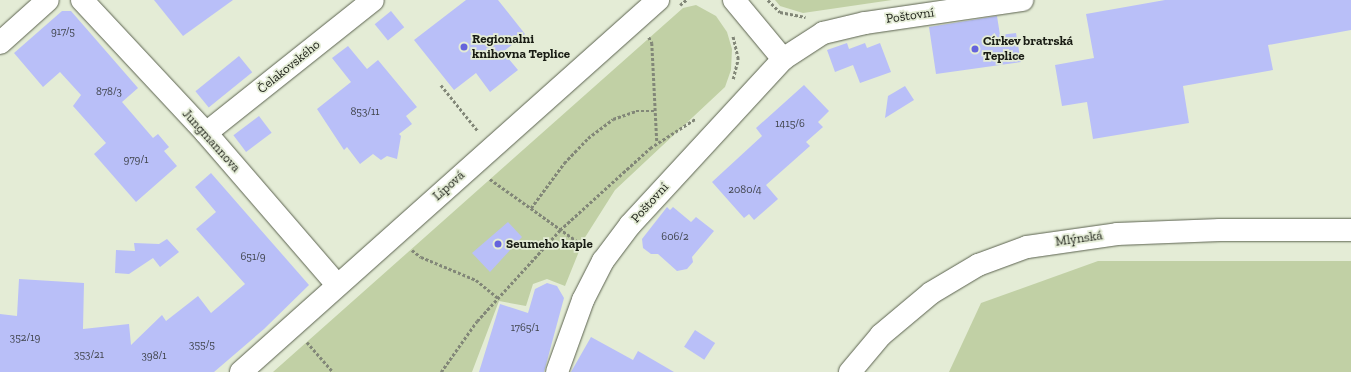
<!DOCTYPE html>
<meta charset="utf-8">
<style>
body{margin:0}
#map{position:relative;width:1351px;height:372px;overflow:hidden;background:#e4ecd6;font-family:"Zilla Slab",serif}
div>[style]{position:absolute}
.green>*{inset:0;background:#c1d0a5}
.building>*{inset:0;background:#b9bff8;transform-origin:0 0}
.path>*{height:2.5px;margin-top:-1.25px;transform-origin:0;background:repeating-linear-gradient(90deg,#828778 0 3px,transparent 0 5px)}
.roads{filter:drop-shadow(0 0 1px #5b624f) drop-shadow(0 0 1px #5b624f)}
.street>*{height:22px;margin:-11px;padding:0 11px;transform-origin:11px;border-radius:11px;background:#fff}
.dots>*{width:11px;height:11px;translate:-50% -50%;box-sizing:border-box;border:2px solid #e4ecd6;border-radius:50%}
span{translate:-50% -50%;white-space:nowrap;text-align:center;line-height:1.15;-webkit-text-stroke:3.5px #e4ecd6;paint-order:stroke}
.number-label{font-size:11px;color:#41454d}
.number-label span{-webkit-text-stroke-width:0}
.street-label{font-size:13px;color:#191c14}
.poi-label{font-size:13px;color:#191c14;font-weight:700}
.left{translate:0 -50%;text-align:left}
</style>
<div id="map">
<div class="green">
<i style="clip-path:polygon(775px 0,892px 0,803px 13px,780px 6px)"></i>
<i style="clip-path:polygon(696px 5px,716px 16px,727px 32px,732px 49px,731px 70px,725px 87px,615px 190px,584px 239px,565px 286px,547px 279px,533px 284px,526px 306px,499px 301px,472px 372px,273px 372px,683px 8px)"></i>
<i style="clip-path:polygon(1098px 261px,1351px 261px,1351px 372px,949px 372px,981px 303px)"></i>
</div>
<div class="building">
<i style="clip-path:polygon(154px 0,233px 0,183px 36px)"></i>
<i style="clip-path:polygon(466px 0,498px 0,525px 34px,503px 52px,518px 70px,490px 92px,476px 73px,454px 90px,414px 40px)"></i>
<i style="clip-path:polygon(1165px 0,1351px 0,1351px 30px,1268px 45px,1273px 70px,1183px 86px,1189px 123px,1093px 139px,1087px 102px,1062px 106px,1055px 65px,1094px 58px,1086px 14px)"></i>
<i style="clip-path:polygon(62px 11px,71px 11px,138px 88px,122px 102px,153px 138px,158px 134px,169px 147px,164px 151px,177px 166px,136px 202px,94px 154px,106px 143px,73px 106px,81px 95px,60px 72px,43px 87px,14px 53px)"></i>
<i style="left:391px;top:11px;width:21px;height:21px;rotate:51deg"></i>
<i style="clip-path:polygon(997px 16px,1000px 35px,1016px 33px,1021px 62px,936px 74px,929px 27px)"></i>
<i style="clip-path:polygon(847px 43px,849px 49px,865px 43px,867px 48px,880px 43px,891px 72px,860px 83px,853px 65px,835px 72px,827px 50px)"></i>
<i style="clip-path:polygon(348px 46px,367px 69px,378px 60px,417px 107px,406px 116px,412px 124px,399px 134px,401px 136px,397px 159px,387px 156px,381px 160px,373px 154px,360px 164px,347px 147px,344px 150px,317px 109px,351px 82px,332px 58px)"></i>
<i style="left:239px;top:56px;width:21px;height:56px;rotate:51deg"></i>
<i style="clip-path:polygon(804px 85px,829px 111px,818px 122px,823px 127px,806px 142px,810px 146px,766px 185px,778px 199px,754px 220px,749px 214px,744px 218px,712px 182px,762px 136px,756px 128px)"></i>
<i style="clip-path:polygon(905px 86px,914px 100px,885px 118px,888px 96px)"></i>
<i style="left:259px;top:116px;width:21px;height:32px;rotate:53deg"></i>
<i style="clip-path:polygon(211px 173px,309px 285px,264px 329px,214px 372px,0 372px,0 314px,17px 316px,19px 279px,84px 283px,83px 329px,129px 324px,131px 345px,162px 315px,166px 321px,198px 296px,211px 313px,245px 284px,196px 229px,216px 212px,195px 187px)"></i>
<i style="clip-path:polygon(667px 207px,670px 210px,673px 207px,691px 222px,696px 217px,714px 231px,692px 257px,693px 262px,687px 269px,677px 271px,658px 254px,651px 254px,643px 248px,642px 239px)"></i>
<i style="clip-path:polygon(508px 222px,522px 237px,490px 272px,472px 253px)"></i>
<i style="clip-path:polygon(167px 239px,179px 252px,160px 267px,153px 258px,129px 274px,115px 273px,116px 250px,135px 251px,134px 243px,159px 244px)"></i>
<i style="clip-path:polygon(547px 283px,557px 286px,564px 298px,544px 372px,479px 372px,500px 304px,528px 313px,535px 289px)"></i>
<i style="left:695px;top:330px;width:24px;height:20px;rotate:33deg"></i>
<i style="clip-path:polygon(591px 337px,633px 360px,638px 351px,674px 372px,571px 372px)"></i>
</div>
<div class="path">
<i style="left:768px;top:0;width:17px;rotate:45deg"></i>
<i style="left:780px;top:12px;width:26px;rotate:11deg"></i>
<i style="left:680px;top:5px;width:8px;rotate:-40deg"></i>
<i style="left:649px;top:37px;width:7px;rotate:63deg"></i>
<i style="left:652px;top:43px;width:99px;rotate:87.1deg"></i>
<i style="left:733px;top:79px;width:21px;rotate:-76deg"></i>
<i style="left:738px;top:59px;width:23px;rotate:-103deg"></i>
<i style="left:441px;top:85px;width:59px;rotate:51.2deg"></i>
<i style="left:490px;top:179px;width:117px;rotate:35.6deg"></i>
<i style="left:531px;top:208px;width:56px;rotate:-53.7deg"></i>
<i style="left:564px;top:163px;width:35px;rotate:-46deg"></i>
<i style="left:588px;top:138px;width:31px;rotate:-37deg"></i>
<i style="left:613px;top:119px;width:24px;rotate:-19deg"></i>
<i style="left:636px;top:111px;width:20px"></i>
<i style="left:412px;top:250px;width:11px;rotate:38deg"></i>
<i style="left:421px;top:257px;width:60px;rotate:22.7deg"></i>
<i style="left:476px;top:280px;width:28px;rotate:39deg"></i>
<i style="left:307px;top:342px;width:40px;rotate:49deg"></i>
<i style="left:441px;top:372px;width:62px;rotate:-54.8deg"></i>
<i style="left:477px;top:321px;width:123px;rotate:-47.6deg"></i>
<i style="left:560px;top:230px;width:122px;rotate:-42.3deg"></i>
<i style="left:650px;top:148px;width:54px;rotate:-32.8deg"></i>
</div>
<div class="roads">
<div class="street">
<i style="left:82px;top:0;width:182px;rotate:47deg"></i>
<i style="left:206px;top:133px;width:201px;rotate:49.2deg"></i>
<i style="left:734px;top:0;width:77px;rotate:50.3deg"></i>
<i style="left:0;top:43px;width:64px;rotate:-41.9deg"></i>
<i style="left:206px;top:133px;width:213px;rotate:-38.5deg"></i>
<i style="left:241px;top:372px;width:559px;rotate:-41.74deg"></i>
<i style="left:557px;top:372px;width:77px;rotate:-70.1deg"></i>
<i style="left:583px;top:300px;width:44px;rotate:-62.9deg"></i>
<i style="left:603px;top:261px;width:45px;rotate:-53.1deg"></i>
<i style="left:630px;top:225px;width:226px;rotate:-47.3deg"></i>
<i style="left:783px;top:59px;width:48px;rotate:-33deg"></i>
<i style="left:823px;top:33px;width:43px;rotate:-13.4deg"></i>
<i style="left:865px;top:23px;width:159px;rotate:-8.3deg"></i>
<i style="left:850px;top:372px;width:48px;rotate:-50deg"></i>
<i style="left:881px;top:335px;width:65px;rotate:-40deg"></i>
<i style="left:931px;top:293px;width:55px;rotate:-30.8deg"></i>
<i style="left:978px;top:265px;width:52px;rotate:-20.2deg"></i>
<i style="left:1027px;top:247px;width:91px;rotate:-8.2deg"></i>
<i style="left:1117px;top:234px;width:103px;rotate:-2.2deg"></i>
<i style="left:1220px;top:230px;width:131px"></i>
</div>
</div>
<div class="dots">
<i style="left:464px;top:47px;background:#6563dc"></i>
<i style="left:975px;top:49px;background:#6563dc"></i>
<i style="left:498px;top:244px;background:#6563dc"></i>
</div>
<div class="number-label">
<span style="left:63px;top:32px">917/5</span>
<span style="left:109px;top:92px">878/3</span>
<span style="left:365px;top:112px">853/11</span>
<span style="left:790px;top:124px">1415/6</span>
<span style="left:136px;top:160px">979/1</span>
<span style="left:745px;top:190px">2080/4</span>
<span style="left:675px;top:237px">606/2</span>
<span style="left:253px;top:257px">651/9</span>
<span style="left:525px;top:328px">1765/1</span>
<span style="left:25px;top:338px">352/19</span>
<span style="left:202px;top:345px">355/5</span>
<span style="left:89px;top:355px">353/21</span>
<span style="left:154px;top:356px">398/1</span>
</div>
<div class="street-label">
<span style="left:910px;top:16px;rotate:-8deg">Poštovní</span>
<span style="left:289px;top:67px;rotate:-39deg">Čelakovského</span>
<span style="left:211px;top:141px;rotate:48deg">Jungmannova</span>
<span style="left:449px;top:186px;rotate:-42deg">Lípová</span>
<span style="left:650px;top:203px;rotate:-48deg">Poštovní</span>
<span style="left:1079px;top:239px;rotate:-8deg">Mlýnská</span>
</div>
<div class="poi-label">
<span class="left" style="left:472px;top:47px">Regionalni<br>knihovna Teplice</span>
<span class="left" style="left:983px;top:49px">Církev bratrská<br>Teplice</span>
<span class="left" style="left:506px;top:244px">Seumeho kaple</span>
</div>
</div>
